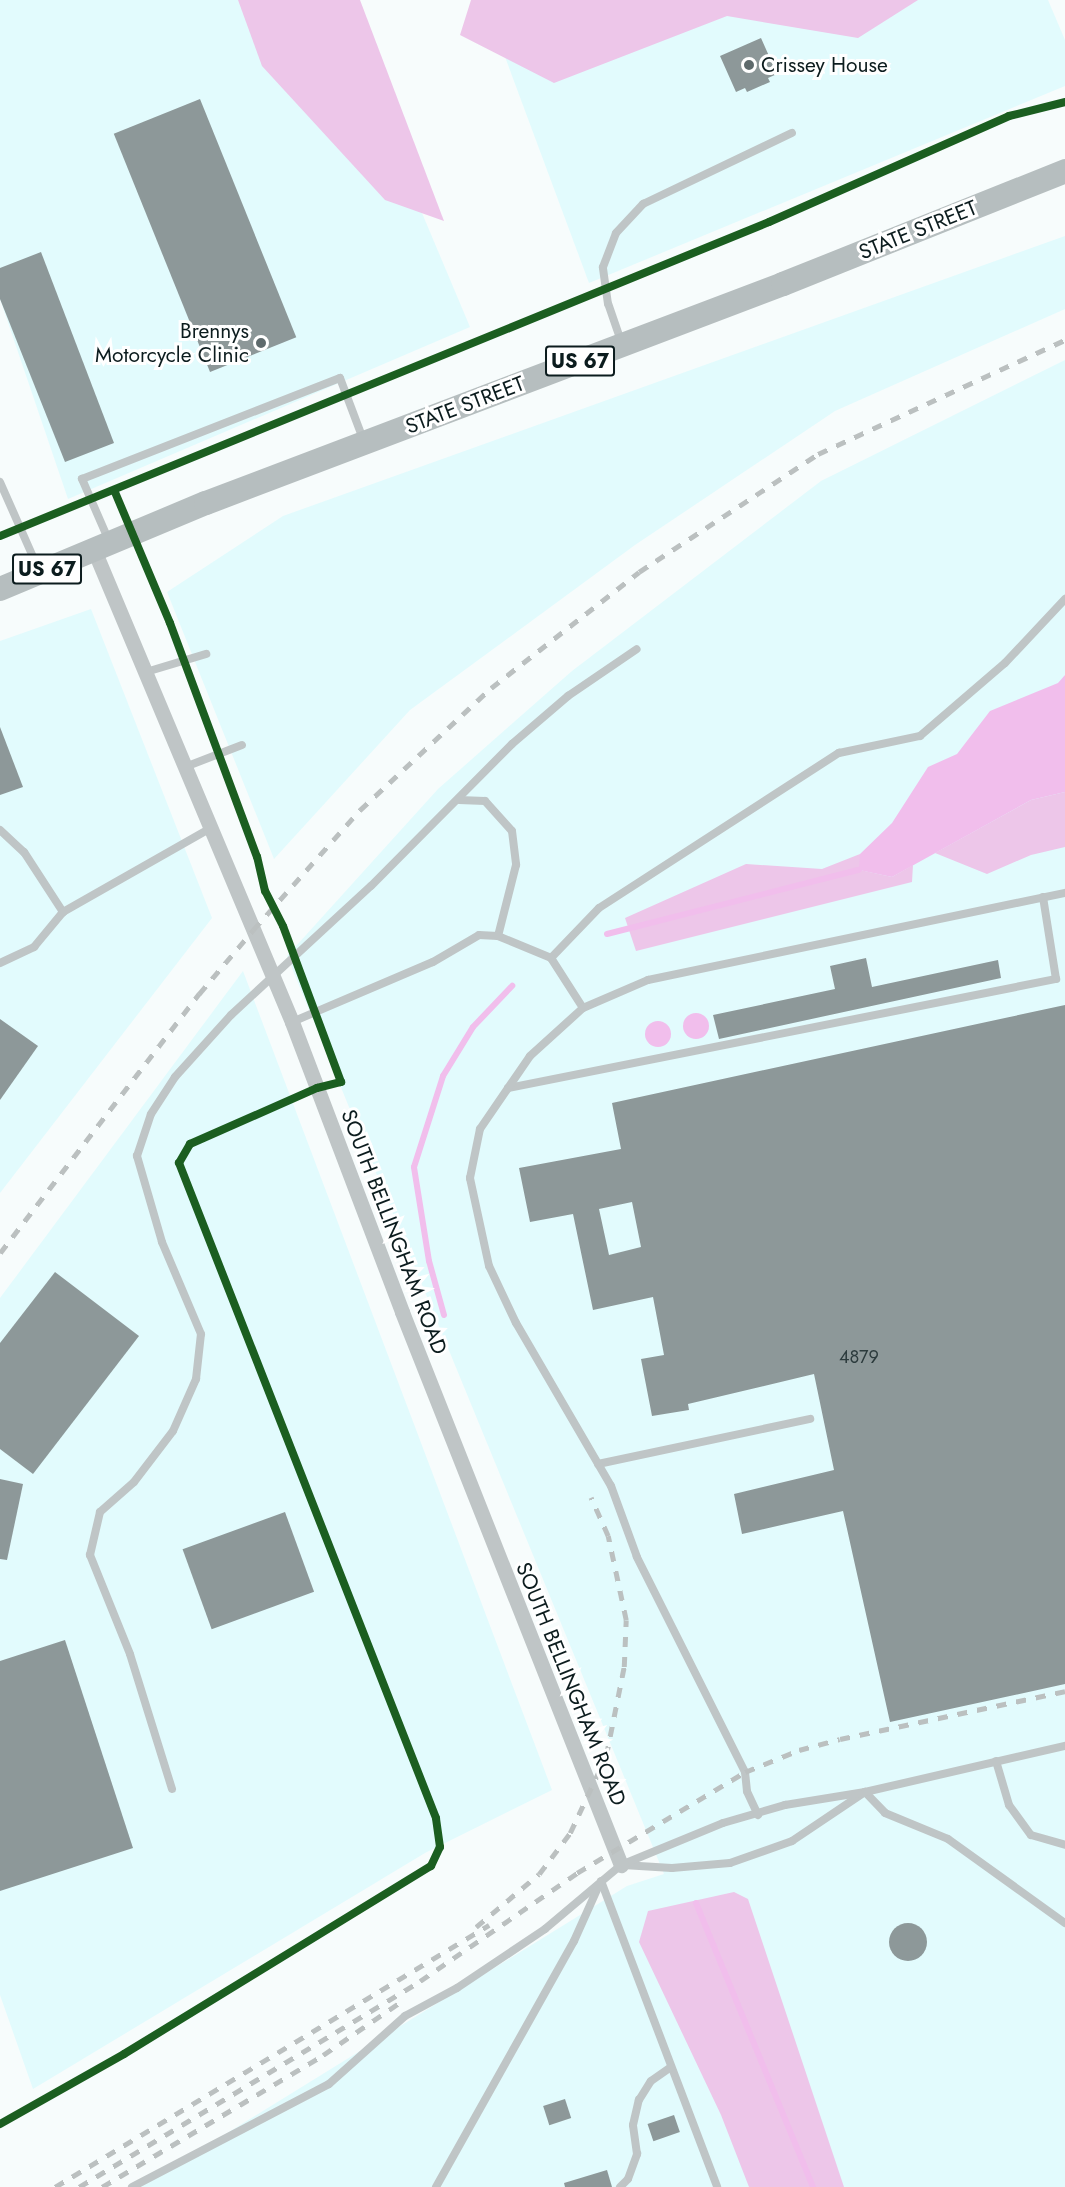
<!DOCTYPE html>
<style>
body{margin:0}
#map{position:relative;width:1065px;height:2187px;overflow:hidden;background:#f7fcfc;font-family:Jost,sans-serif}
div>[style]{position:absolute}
.built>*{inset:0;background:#e2fbfd}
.forest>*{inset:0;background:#edc6e9}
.water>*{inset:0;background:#f1beec}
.round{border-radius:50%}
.stream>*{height:6px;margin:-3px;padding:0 3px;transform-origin:3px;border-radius:3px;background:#f1beec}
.building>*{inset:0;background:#8d9899;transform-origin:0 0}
.service>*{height:8px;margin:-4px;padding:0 4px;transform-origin:4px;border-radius:4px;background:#bfc5c6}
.minor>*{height:15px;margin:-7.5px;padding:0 7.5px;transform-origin:7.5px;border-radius:7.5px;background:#bfc5c6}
.primary>*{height:24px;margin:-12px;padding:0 12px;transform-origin:12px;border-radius:12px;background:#b6bebf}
.rail>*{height:4.5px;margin-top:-2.25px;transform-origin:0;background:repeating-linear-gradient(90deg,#bbc0c0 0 10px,transparent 0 20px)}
.cycleway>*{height:8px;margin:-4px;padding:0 4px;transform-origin:4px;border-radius:4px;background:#1b5e20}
.dots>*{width:16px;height:16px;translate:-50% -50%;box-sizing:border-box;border:3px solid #fff;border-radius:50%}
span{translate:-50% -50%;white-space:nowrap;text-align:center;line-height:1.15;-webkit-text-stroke:6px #fff;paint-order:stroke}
.number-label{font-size:18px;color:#2c3b3d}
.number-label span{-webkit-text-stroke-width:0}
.shield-label span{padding:2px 4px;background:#fff;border:2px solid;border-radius:4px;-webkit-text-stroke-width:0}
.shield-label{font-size:20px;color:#0c1c1e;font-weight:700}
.poi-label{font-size:21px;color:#0c1c1e}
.left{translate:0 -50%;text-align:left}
.right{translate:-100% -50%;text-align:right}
.street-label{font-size:21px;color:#0c1c1e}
</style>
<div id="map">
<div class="built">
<i style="clip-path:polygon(0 0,291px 0,342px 23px,470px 327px,68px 499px,0 299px)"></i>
<i style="clip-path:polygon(494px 0,1048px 0,1065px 40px,1065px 86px,589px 283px,485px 3px)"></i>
<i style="clip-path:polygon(1065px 236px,1065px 309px,835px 411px,635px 545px,410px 710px,274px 859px,167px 592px,283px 516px)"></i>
<i style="clip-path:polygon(1065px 360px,1065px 2187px,140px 2187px,627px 1886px,664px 1874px,287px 956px,438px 789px,572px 671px,821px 481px)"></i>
<i style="clip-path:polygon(91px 609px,212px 918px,0 1193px,0 641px)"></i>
<i style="clip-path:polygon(243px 971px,552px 1790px,425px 1853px,33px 2089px,0 1995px,0 1298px)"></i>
</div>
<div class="forest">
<i style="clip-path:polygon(238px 0,360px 0,444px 221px,385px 200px,262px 66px)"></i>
<i style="clip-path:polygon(471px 0,918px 0,858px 38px,727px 16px,554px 83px,460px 35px)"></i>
<i style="clip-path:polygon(1065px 792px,1065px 847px,1031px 855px,987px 874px,935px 853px,1031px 800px)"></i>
<i style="clip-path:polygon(860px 854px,860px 870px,892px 877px,913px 865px,912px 882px,636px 951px,625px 918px,746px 864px,822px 869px)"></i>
<i style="clip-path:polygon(734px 1892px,748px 1899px,844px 2187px,749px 2187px,721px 2115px,639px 1942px,648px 1911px)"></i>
</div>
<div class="water">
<i style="clip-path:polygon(1065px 675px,1065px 792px,1031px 800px,892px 877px,859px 870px,860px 854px,892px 823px,928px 767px,957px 754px,990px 711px,1058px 683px)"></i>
<i class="round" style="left:683px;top:1013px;width:26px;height:26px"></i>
<i class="round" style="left:645px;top:1021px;width:26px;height:26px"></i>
</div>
<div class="stream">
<i style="left:607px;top:934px;width:260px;rotate:-14.3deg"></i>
<i style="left:444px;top:1315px;width:56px;rotate:-105.5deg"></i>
<i style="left:429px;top:1261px;width:95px;rotate:-99.1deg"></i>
<i style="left:414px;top:1167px;width:96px;rotate:-72.3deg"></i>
<i style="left:443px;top:1076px;width:57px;rotate:-58.5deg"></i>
<i style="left:473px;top:1027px;width:57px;rotate:-46.4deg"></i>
<i style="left:696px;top:1903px;width:307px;rotate:67.6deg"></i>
</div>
<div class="building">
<i style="clip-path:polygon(761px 38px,777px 74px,768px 78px,770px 82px,747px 92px,745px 88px,736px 92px,720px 56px)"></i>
<i style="left:200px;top:99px;width:257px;height:93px;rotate:68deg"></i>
<i style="clip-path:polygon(41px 252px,114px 443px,65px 462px,0 299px,0 268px)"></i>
<i style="clip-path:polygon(0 727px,23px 787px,0 795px)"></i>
<i style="clip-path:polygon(866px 958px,872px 987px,998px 960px,1001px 978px,719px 1039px,713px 1015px,835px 989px,830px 966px)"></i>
<i style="clip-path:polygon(evenodd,1065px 1005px,1065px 1684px,890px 1722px,843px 1511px,742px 1534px,734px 1494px,834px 1470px,814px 1374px,688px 1404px,689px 1410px,652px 1416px,641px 1359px,664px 1355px,653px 1297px,593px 1310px,573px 1214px,530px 1222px,519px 1168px,621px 1149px,612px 1103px,1065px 1005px,632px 1202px,641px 1247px,609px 1255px,599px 1209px,632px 1202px)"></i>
<i style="clip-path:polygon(0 1019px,38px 1046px,0 1100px)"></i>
<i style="clip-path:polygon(55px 1272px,139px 1336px,33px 1474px,0 1449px,0 1343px)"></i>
<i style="clip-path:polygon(0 1479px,23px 1484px,7px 1560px,0 1559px)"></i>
<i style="left:285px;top:1512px;width:85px;height:109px;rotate:70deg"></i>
<i style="clip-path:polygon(65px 1640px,133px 1848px,0 1891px,0 1661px)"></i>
<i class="round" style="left:889px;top:1923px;width:38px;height:38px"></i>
<i style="left:565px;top:2099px;width:20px;height:23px;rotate:72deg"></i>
<i style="left:674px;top:2115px;width:18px;height:28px;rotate:71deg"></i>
<i style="clip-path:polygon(607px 2170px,612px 2187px,565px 2187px,564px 2183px)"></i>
</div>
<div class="service">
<i style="left:621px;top:341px;width:39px;rotate:-109deg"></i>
<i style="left:608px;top:304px;width:37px;rotate:-98deg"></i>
<i style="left:603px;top:267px;width:36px;rotate:-69deg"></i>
<i style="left:616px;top:233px;width:40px;rotate:-47deg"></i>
<i style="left:643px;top:204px;width:165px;rotate:-25.5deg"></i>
<i style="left:0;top:482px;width:94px;rotate:66.2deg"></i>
<i style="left:109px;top:541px;width:68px;rotate:-113.5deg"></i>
<i style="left:82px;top:479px;width:277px;rotate:-21.4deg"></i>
<i style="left:340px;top:378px;width:65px;rotate:69.3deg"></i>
<i style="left:146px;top:672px;width:63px;rotate:-16.7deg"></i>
<i style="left:185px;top:767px;width:61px;rotate:-21.1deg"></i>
<i style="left:459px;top:800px;width:26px;rotate:2deg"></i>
<i style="left:485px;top:801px;width:40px;rotate:48deg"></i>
<i style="left:512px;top:831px;width:34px;rotate:83deg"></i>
<i style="left:516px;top:865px;width:73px;rotate:104.2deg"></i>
<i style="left:0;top:830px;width:33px;rotate:43deg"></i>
<i style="left:24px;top:852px;width:72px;rotate:57deg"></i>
<i style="left:551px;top:958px;width:69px;rotate:-46.2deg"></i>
<i style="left:599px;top:908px;width:286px;rotate:-32.9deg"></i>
<i style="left:839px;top:753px;width:83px;rotate:-11.9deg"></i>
<i style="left:920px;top:736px;width:112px;rotate:-40.7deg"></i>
<i style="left:1005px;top:663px;width:88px;rotate:-46.8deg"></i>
<i style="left:0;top:963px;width:38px;rotate:-25deg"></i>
<i style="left:34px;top:947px;width:45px;rotate:-50.4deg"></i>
<i style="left:63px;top:912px;width:170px;rotate:-29.6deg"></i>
<i style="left:292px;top:1022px;width:153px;rotate:-23.1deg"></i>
<i style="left:433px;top:962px;width:53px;rotate:-30.4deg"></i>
<i style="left:479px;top:935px;width:19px;rotate:3deg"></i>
<i style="left:498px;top:936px;width:57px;rotate:22.5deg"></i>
<i style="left:551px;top:958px;width:59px;rotate:57.4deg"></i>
<i style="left:508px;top:1088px;width:559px;rotate:-11.25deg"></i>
<i style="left:1056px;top:979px;width:83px;rotate:-99deg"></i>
<i style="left:598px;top:1464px;width:217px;rotate:-12deg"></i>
<i style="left:996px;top:1761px;width:46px;rotate:73.5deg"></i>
<i style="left:1009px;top:1805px;width:37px;rotate:54deg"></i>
<i style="left:1031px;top:1835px;width:35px;rotate:16deg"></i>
<i style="left:172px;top:1789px;width:141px;rotate:-107.3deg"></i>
<i style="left:130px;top:1654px;width:107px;rotate:-112deg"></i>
<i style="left:90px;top:1555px;width:44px;rotate:-76.9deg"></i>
<i style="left:100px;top:1512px;width:45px;rotate:-41.4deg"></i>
<i style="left:134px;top:1482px;width:64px;rotate:-52.6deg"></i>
<i style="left:173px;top:1431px;width:57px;rotate:-66.1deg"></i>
<i style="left:196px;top:1379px;width:45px;rotate:-83.7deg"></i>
<i style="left:201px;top:1334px;width:100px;rotate:-113deg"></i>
<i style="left:162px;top:1242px;width:90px;rotate:-106.2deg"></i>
<i style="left:137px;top:1156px;width:44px;rotate:-71.6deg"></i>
<i style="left:151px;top:1114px;width:44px;rotate:-57deg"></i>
<i style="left:175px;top:1077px;width:84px;rotate:-47.9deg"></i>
<i style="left:231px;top:1015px;width:190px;rotate:-42.7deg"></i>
<i style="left:371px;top:886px;width:200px;rotate:-45.2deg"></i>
<i style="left:512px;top:744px;width:74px;rotate:-40.6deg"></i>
<i style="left:568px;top:696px;width:83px;rotate:-34.3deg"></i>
<i style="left:758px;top:1815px;width:26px;rotate:-115deg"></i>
<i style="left:747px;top:1791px;width:19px;rotate:-96deg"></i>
<i style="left:745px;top:1772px;width:241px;rotate:-116.7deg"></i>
<i style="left:637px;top:1557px;width:76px;rotate:-110.1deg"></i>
<i style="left:611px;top:1486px;width:189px;rotate:-120.2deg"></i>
<i style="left:516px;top:1323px;width:63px;rotate:-115.3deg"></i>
<i style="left:489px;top:1266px;width:90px;rotate:-102.2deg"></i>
<i style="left:470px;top:1178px;width:50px;rotate:-78.5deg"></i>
<i style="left:480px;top:1129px;width:88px;rotate:-55.6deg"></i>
<i style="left:530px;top:1056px;width:72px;rotate:-42.2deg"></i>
<i style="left:583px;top:1008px;width:71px;rotate:-23.3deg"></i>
<i style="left:648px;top:980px;width:426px;rotate:-11.8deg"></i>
<i style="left:623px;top:1865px;width:49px;rotate:3.5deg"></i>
<i style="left:672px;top:1868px;width:58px;rotate:-4.9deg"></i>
<i style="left:730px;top:1863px;width:66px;rotate:-19.5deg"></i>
<i style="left:792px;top:1841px;width:88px;rotate:-33.9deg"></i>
<i style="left:865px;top:1792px;width:29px;rotate:46deg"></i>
<i style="left:885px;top:1813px;width:68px;rotate:22.4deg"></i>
<i style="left:948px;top:1839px;width:144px;rotate:35.7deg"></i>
<i style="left:601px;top:1881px;width:327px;rotate:69.2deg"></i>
<i style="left:132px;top:2187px;width:222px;rotate:-27.6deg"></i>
<i style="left:329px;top:2084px;width:102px;rotate:-41.8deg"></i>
<i style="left:405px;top:2016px;width:59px;rotate:-28.3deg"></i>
<i style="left:457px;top:1988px;width:106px;rotate:-33.8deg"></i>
<i style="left:545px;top:1929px;width:99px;rotate:-40.1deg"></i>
<i style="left:621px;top:1865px;width:110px;rotate:-22.4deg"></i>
<i style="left:723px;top:1823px;width:65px;rotate:-16.2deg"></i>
<i style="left:785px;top:1805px;width:81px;rotate:-9.2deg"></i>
<i style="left:865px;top:1792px;width:205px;rotate:-13deg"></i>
<i style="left:436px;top:2187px;width:282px;rotate:-60.7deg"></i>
<i style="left:574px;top:1941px;width:61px;rotate:-65.9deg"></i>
<i style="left:620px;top:2187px;width:11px;rotate:-45deg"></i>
<i style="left:628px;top:2179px;width:27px;rotate:-70deg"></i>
<i style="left:637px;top:2154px;width:29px;rotate:-98deg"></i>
<i style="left:633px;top:2125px;width:26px;rotate:-77deg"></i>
<i style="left:639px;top:2100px;width:22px;rotate:-58deg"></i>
<i style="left:651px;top:2081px;width:24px;rotate:-35deg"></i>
</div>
<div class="minor">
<i style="left:94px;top:550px;width:512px;rotate:67.24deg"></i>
<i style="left:292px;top:1022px;width:310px;rotate:69.2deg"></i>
<i style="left:402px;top:1312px;width:595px;rotate:68.4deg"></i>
</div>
<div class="primary">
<i style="left:0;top:589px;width:223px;rotate:-22.7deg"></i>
<i style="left:206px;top:503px;width:617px;rotate:-20.78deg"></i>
<i style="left:783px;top:284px;width:304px;rotate:-21.8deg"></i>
</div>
<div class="rail">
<i style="left:0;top:1253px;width:327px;rotate:-52.5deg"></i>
<i style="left:199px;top:994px;width:84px;rotate:-49.8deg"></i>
<i style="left:253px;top:930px;width:161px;rotate:-48.3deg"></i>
<i style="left:360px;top:810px;width:179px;rotate:-43deg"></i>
<i style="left:491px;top:688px;width:188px;rotate:-38.1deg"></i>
<i style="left:639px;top:572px;width:214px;rotate:-33.4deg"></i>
<i style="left:818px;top:454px;width:272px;rotate:-24.8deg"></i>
<i style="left:476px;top:1927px;width:82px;rotate:-40.1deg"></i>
<i style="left:539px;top:1874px;width:51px;rotate:-52.9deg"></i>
<i style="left:570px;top:1833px;width:85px;rotate:-64.9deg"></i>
<i style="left:606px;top:1756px;width:91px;rotate:-78.6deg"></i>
<i style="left:624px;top:1667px;width:47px;rotate:-87.6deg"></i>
<i style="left:626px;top:1620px;width:86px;rotate:-102.1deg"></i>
<i style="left:608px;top:1536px;width:42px;rotate:-114.1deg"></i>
<i style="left:55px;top:2187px;width:507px;rotate:-31.12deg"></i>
<i style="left:79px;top:2187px;width:398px;rotate:-31.1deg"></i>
<i style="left:420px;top:1981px;width:191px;rotate:-34.5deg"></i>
<i style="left:577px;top:1873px;width:196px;rotate:-31deg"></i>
<i style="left:745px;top:1772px;width:58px;rotate:-22.2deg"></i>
<i style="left:799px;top:1750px;width:42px;rotate:-15deg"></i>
<i style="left:840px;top:1739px;width:230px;rotate:-12deg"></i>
<i style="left:102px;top:2187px;width:257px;rotate:-30.8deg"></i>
<i style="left:323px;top:2055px;width:96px;rotate:-34.4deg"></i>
</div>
<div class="cycleway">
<i style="left:0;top:536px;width:831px;rotate:-22.21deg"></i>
<i style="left:769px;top:222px;width:262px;rotate:-23.8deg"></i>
<i style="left:1009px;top:116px;width:58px;rotate:-14deg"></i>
<i style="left:0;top:2124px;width:142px;rotate:-29.4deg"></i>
<i style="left:124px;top:2054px;width:360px;rotate:-31.5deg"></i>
<i style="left:431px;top:1866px;width:21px;rotate:-65deg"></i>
<i style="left:440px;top:1847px;width:29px;rotate:-98deg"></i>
<i style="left:436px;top:1818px;width:704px;rotate:-111.42deg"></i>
<i style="left:179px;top:1163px;width:22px;rotate:-60deg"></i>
<i style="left:190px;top:1144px;width:139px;rotate:-23.8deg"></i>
<i style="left:317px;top:1088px;width:25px;rotate:-14deg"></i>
<i style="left:341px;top:1082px;width:166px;rotate:-110.4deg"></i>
<i style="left:283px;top:926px;width:39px;rotate:-117deg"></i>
<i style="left:265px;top:891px;width:35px;rotate:-103deg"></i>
<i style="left:257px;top:857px;width:250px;rotate:-110.4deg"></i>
<i style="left:170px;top:623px;width:144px;rotate:-112.8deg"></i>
</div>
<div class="dots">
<i style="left:749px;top:65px;background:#5e6a6c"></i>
<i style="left:261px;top:343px;background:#5e6a6c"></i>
</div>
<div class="number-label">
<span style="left:859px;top:1357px">4879</span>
</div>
<div class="shield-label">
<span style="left:580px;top:361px">US 67</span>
<span style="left:47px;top:569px">US 67</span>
</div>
<div class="poi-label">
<span class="left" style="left:761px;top:65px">Crissey House</span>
<span class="right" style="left:249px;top:343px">Brennys<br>Motorcycle Clinic</span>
</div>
<div class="street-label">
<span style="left:918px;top:230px;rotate:-22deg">STATE STREET</span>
<span style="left:465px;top:405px;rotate:-21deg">STATE STREET</span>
<span style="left:394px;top:1232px;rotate:69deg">SOUTH BELLINGHAM ROAD</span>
<span style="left:571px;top:1684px;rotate:68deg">SOUTH BELLINGHAM ROAD</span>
</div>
</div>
